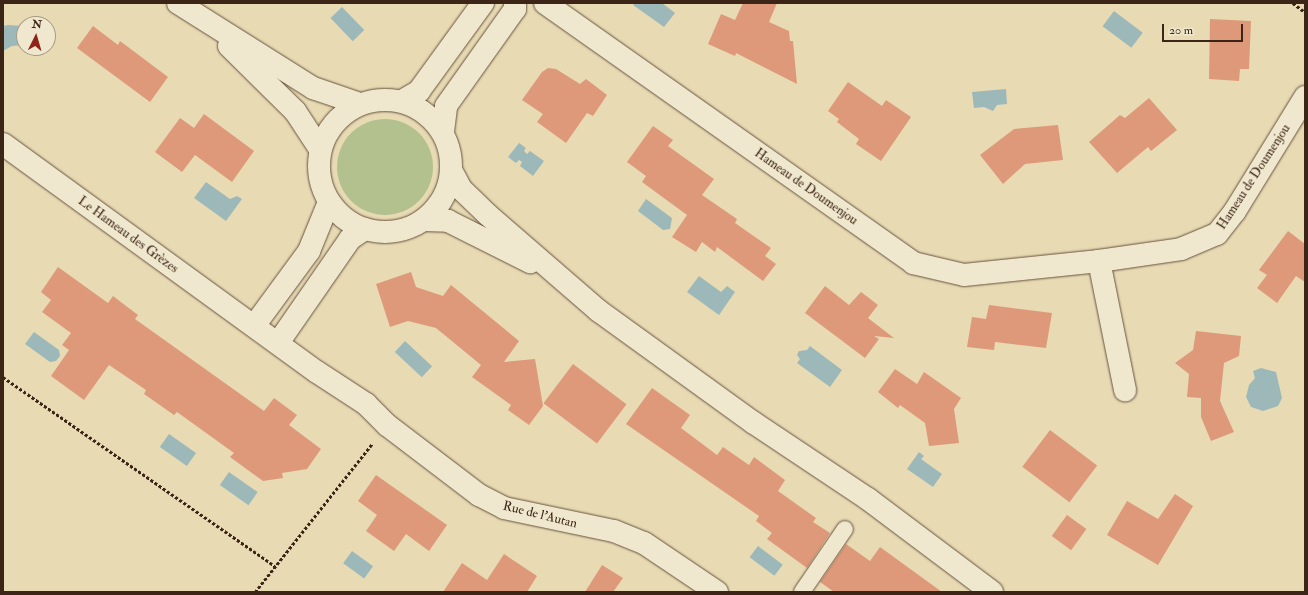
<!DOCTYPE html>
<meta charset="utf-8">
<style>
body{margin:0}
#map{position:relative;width:1308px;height:595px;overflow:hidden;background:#e8dbb4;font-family:"IM FELL Double Pica",serif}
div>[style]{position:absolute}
.green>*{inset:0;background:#b3c18f}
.round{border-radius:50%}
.water>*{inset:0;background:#9db8b9;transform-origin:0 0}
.building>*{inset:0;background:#dd997a;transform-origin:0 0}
.path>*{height:2.5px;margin-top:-1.25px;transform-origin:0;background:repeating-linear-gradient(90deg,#3c2516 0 3px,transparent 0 5px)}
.roads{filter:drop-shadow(0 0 1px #67523e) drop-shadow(0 0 1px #67523e)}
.service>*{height:16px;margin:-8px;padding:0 8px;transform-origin:8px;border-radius:8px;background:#f0e8ce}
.minor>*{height:22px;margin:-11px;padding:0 11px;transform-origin:11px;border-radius:11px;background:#f0e8ce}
.tertiary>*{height:22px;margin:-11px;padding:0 11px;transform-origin:11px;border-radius:11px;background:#f0e8ce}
.tertiary>.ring{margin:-11px;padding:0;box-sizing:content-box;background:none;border:22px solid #f0e8ce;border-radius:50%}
span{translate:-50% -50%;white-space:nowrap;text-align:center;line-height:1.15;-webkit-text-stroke:3px #f0e8ce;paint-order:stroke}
.street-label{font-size:13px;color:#3c2516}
.frame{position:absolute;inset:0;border:4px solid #3c2516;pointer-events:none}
.north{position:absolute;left:16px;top:16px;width:40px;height:40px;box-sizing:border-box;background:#f0e8ce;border:1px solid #a89a84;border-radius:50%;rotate:5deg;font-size:11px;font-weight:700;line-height:16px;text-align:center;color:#3c2516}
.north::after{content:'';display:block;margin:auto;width:14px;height:18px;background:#8f2418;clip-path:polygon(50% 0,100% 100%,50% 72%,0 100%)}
.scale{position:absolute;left:1162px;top:24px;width:81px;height:18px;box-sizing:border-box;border:2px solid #3c2516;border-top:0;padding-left:5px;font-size:12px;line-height:14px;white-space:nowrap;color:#3c2516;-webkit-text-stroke:3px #f0e8ce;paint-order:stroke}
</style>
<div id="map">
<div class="green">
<i class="round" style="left:337px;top:119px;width:96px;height:96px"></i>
</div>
<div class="water">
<i style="clip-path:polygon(635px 3px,662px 3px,675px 13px,664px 27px,633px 5px)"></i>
<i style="left:342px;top:7px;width:32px;height:16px;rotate:46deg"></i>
<i style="left:1114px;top:11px;width:36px;height:19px;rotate:37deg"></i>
<i style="clip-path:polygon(8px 25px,24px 26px,24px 45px,12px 46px,3px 51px,3px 26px)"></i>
<i style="clip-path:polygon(1006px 89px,1007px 104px,997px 105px,993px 111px,984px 107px,974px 108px,972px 92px)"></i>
<i style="clip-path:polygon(519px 143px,526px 148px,524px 151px,527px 154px,530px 151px,544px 161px,533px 176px,520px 166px,522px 162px,519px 160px,516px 163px,508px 157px)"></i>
<i style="clip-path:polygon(206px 182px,230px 199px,237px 196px,242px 199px,226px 221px,194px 198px)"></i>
<i style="clip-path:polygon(646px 199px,672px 218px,670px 229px,663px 230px,638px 211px)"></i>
<i style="clip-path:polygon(699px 276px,721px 292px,727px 286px,735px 292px,719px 315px,687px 292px)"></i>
<i style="clip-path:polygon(34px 332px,59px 350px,60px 356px,56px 361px,50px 362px,25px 344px)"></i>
<i style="left:405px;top:341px;width:37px;height:15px;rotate:43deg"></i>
<i style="clip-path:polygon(810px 346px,842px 370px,830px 387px,797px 363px,800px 359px,797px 355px,799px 351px,807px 350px)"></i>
<i style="clip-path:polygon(1261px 368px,1276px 372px,1282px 398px,1278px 406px,1263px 411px,1251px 407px,1246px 397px,1249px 385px,1255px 378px,1253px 371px)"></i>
<i style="left:169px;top:434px;width:33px;height:16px;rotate:35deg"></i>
<i style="clip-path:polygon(919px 452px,924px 456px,921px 459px,942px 474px,933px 487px,907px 469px)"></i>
<i style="left:229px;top:472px;width:35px;height:16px;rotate:35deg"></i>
<i style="left:758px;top:546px;width:31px;height:14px;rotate:37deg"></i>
<i style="left:352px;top:551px;width:26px;height:15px;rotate:36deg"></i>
</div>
<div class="building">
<i style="clip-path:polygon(743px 3px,777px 3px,769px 22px,789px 31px,790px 41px,793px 41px,797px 84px,736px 53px,735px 56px,708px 44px,721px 14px,735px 20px)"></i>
<i style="clip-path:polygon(1210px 19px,1251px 21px,1249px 69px,1240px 69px,1239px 81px,1209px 79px)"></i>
<i style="clip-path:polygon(93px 26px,118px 45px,120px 41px,168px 77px,150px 102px,77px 48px)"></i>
<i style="clip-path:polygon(548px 68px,556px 69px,580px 84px,586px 79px,607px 95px,593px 116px,587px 113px,566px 143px,537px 122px,543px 114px,522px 100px,542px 72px)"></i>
<i style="clip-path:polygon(848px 82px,882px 106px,886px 100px,911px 117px,881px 161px,856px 144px,859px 139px,837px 122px,839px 119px,828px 111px)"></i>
<i style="clip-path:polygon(1149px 98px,1177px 130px,1151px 151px,1148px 147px,1117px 173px,1089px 142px,1120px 115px,1125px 118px)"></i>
<i style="clip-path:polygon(204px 114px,254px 151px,232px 182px,195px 155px,182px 172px,155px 152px,180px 118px,194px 128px)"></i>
<i style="clip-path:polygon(1058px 125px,1063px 160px,1025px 164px,1003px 184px,980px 155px,1014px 129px)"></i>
<i style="clip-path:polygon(653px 126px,673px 140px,668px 146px,714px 179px,702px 195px,737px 219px,735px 223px,771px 248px,765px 256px,776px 264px,763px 281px,717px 247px,715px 252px,702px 242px,696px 252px,672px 237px,687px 215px,642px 182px,646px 176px,627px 162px)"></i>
<i style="clip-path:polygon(1288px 231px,1305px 244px,1305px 282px,1296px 276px,1277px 303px,1257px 288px,1267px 275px,1259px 270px)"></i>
<i style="clip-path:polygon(58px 267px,108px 303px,113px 296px,138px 315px,135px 319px,264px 411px,274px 398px,297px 415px,289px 425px,321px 449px,307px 469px,282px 473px,283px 478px,263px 481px,230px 457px,234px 453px,177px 412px,174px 415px,144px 394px,146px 390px,109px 365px,84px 400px,51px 376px,69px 350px,62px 345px,71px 333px,42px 312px,51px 300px,41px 292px)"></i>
<i style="clip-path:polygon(411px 272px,416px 287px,443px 296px,451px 285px,519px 341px,504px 362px,535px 359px,543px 406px,529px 425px,508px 410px,511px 405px,472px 377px,481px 365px,436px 328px,408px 321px,390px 327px,376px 284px)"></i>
<i style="clip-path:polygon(825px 286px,849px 305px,861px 292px,869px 298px,878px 305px,868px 318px,894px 338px,874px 336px,879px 339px,865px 358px,805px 313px)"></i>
<i style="clip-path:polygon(989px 305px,1052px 313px,1046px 348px,995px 342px,994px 350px,967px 347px,972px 317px,986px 319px)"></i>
<i style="clip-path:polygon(1196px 331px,1241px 336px,1239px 356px,1224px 363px,1220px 401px,1234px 432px,1211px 441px,1201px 417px,1201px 398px,1187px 397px,1189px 374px,1175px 363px,1193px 350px)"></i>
<i style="left:573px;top:364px;width:67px;height:49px;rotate:37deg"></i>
<i style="clip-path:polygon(895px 369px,917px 384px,924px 372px,961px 398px,954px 409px,959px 443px,929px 446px,925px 423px,900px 405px,898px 408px,878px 392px)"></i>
<i style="clip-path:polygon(652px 388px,690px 415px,681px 428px,717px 455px,723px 447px,749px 465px,754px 457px,785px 480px,778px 491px,816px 518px,813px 522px,830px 533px,807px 568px,767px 539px,772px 533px,756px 521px,759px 516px,626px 424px)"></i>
<i style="left:1050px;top:430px;width:59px;height:46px;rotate:37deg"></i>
<i style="clip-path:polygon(376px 475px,447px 525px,429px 551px,406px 534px,394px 551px,366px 531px,377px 515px,358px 501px)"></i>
<i style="clip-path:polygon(1175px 494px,1193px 506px,1158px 565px,1107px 535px,1127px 501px,1158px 519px)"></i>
<i style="left:1067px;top:515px;width:24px;height:26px;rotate:36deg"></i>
<i style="clip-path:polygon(846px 544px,870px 561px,880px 547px,942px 592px,834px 592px,820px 582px)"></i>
<i style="clip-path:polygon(504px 554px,537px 576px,527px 592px,443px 592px,462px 563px,487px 580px)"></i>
<i style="clip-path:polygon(602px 565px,623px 578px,613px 592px,585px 592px)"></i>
</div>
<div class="path">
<i style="left:1293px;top:3px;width:15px;rotate:37deg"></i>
<i style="left:3px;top:377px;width:331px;rotate:34.8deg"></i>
<i style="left:255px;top:592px;width:189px;rotate:-51.7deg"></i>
</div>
<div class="roads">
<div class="service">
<i style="left:802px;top:592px;width:76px;rotate:-55.7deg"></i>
</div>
<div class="minor">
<i style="left:545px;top:3px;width:451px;rotate:35.2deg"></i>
<i style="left:913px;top:263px;width:52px;rotate:13.2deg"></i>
<i style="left:964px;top:275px;width:136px;rotate:-5.9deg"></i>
<i style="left:1099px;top:261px;width:83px;rotate:-8.3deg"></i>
<i style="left:1181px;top:249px;width:39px;rotate:-23deg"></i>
<i style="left:1217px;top:234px;width:29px;rotate:-52deg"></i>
<i style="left:1235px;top:211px;width:134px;rotate:-58.4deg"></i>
<i style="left:402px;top:101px;width:20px;rotate:-30deg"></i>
<i style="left:419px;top:91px;width:109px;rotate:-54deg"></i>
<i style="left:443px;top:132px;width:26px;rotate:-83deg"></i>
<i style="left:446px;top:106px;width:119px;rotate:-54.6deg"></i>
<i style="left:515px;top:9px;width:6px;rotate:-90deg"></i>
<i style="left:3px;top:144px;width:388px;rotate:36deg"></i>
<i style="left:317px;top:372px;width:59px;rotate:33.1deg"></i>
<i style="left:366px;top:404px;width:30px;rotate:45deg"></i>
<i style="left:387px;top:425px;width:116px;rotate:37.3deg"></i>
<i style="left:479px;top:495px;width:28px;rotate:27deg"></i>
<i style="left:504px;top:508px;width:112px;rotate:11.8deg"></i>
<i style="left:614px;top:531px;width:32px;rotate:22deg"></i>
<i style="left:644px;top:543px;width:88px;rotate:33.9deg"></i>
<i style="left:1099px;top:261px;width:132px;rotate:78.6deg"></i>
<i style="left:254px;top:326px;width:93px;rotate:-53.7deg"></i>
<i style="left:309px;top:251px;width:53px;rotate:-67.8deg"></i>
<i style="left:278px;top:343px;width:126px;rotate:-55.3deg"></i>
<i style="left:350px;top:239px;width:18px;rotate:-34deg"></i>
</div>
<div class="tertiary">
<i style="left:178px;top:3px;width:160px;rotate:32.2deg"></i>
<i style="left:313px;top:88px;width:50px;rotate:18.8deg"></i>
<i style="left:229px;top:46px;width:93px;rotate:44.6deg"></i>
<i style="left:295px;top:111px;width:45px;rotate:56.7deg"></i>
<i class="ring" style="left:319px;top:100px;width:110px;height:110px"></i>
<i style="left:452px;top:172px;width:19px;rotate:62deg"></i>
<i style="left:461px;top:189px;width:37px;rotate:44deg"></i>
<i style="left:488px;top:215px;width:147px;rotate:40.9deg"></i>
<i style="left:599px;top:311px;width:191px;rotate:35.9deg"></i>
<i style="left:754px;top:423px;width:137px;rotate:33.7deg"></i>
<i style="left:868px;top:499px;width:155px;rotate:36.9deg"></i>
<i style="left:424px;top:220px;width:24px;rotate:2deg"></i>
<i style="left:448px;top:221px;width:92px;rotate:26.6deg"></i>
</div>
</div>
<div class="street-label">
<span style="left:1254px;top:177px;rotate:-57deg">Hameau de Doumenjou</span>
<span style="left:806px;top:187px;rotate:35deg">Hameau de Doumenjou</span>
<span style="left:128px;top:235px;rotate:36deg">Le Hameau des Grèzes</span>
<span style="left:540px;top:515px;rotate:14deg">Rue de l'Autan</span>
</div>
<div class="frame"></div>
<div class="north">N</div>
<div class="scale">20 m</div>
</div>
